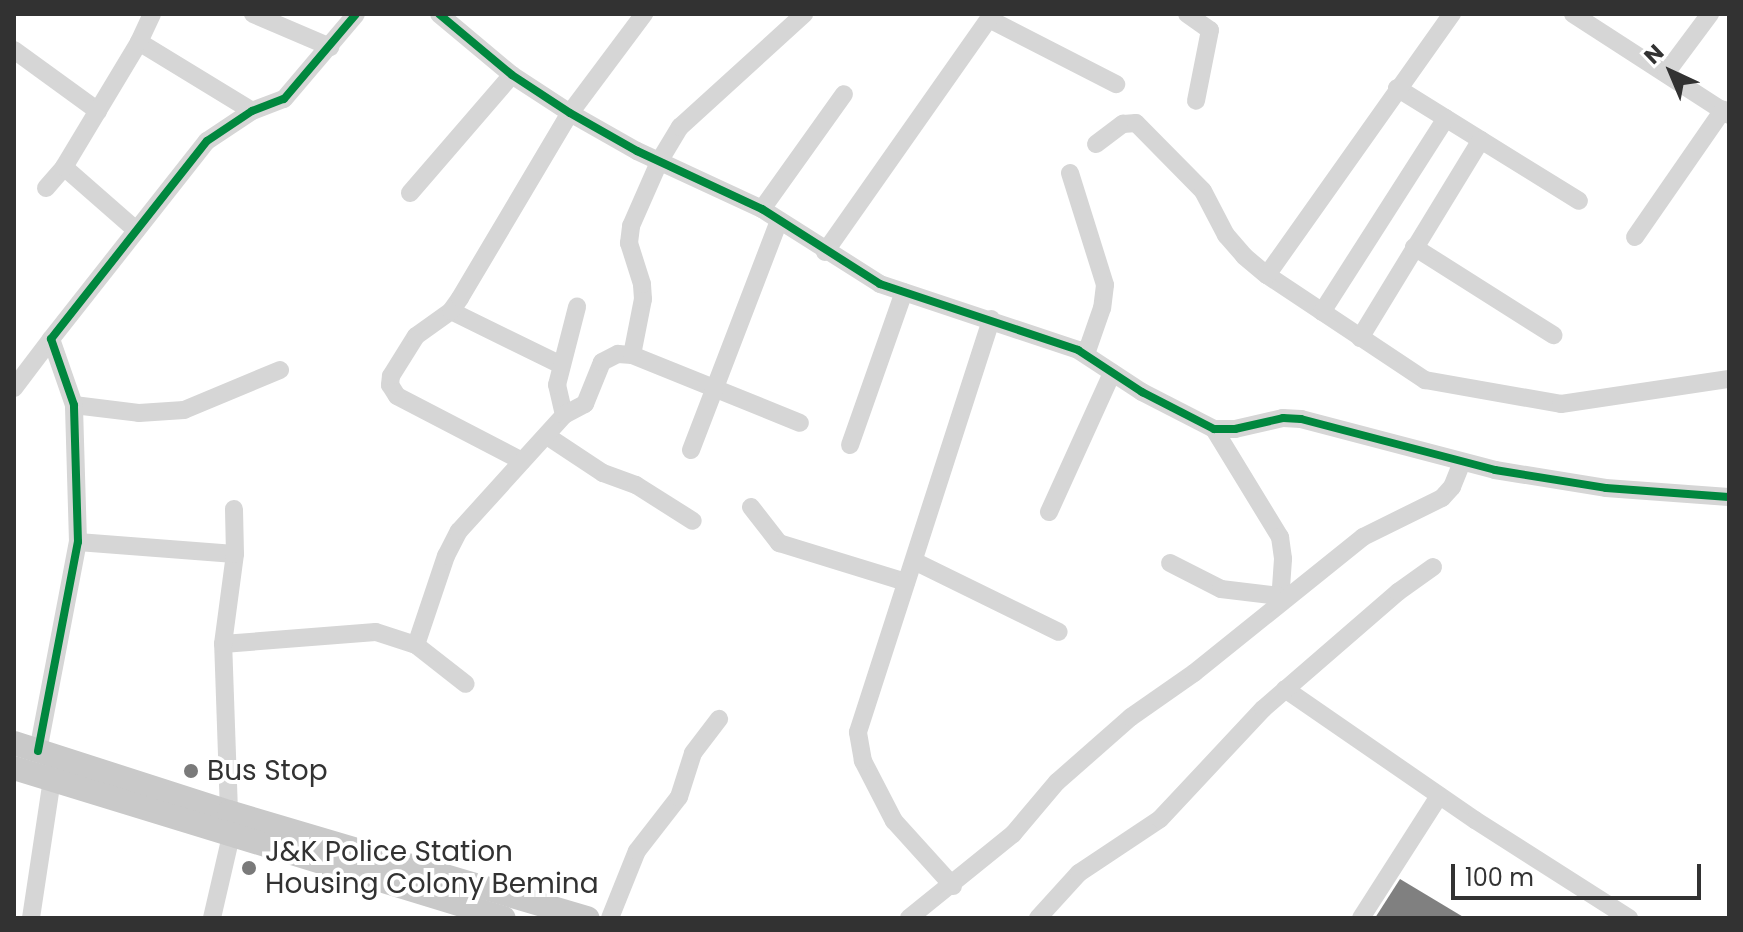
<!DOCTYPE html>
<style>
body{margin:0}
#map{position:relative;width:1743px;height:932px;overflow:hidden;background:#fff;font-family:Poppins,sans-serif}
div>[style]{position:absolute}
.building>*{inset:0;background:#808080}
.minor>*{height:18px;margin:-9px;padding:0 9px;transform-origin:9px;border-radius:9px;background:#d6d6d6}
.major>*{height:24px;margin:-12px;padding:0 12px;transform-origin:12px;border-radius:12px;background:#c9c9c9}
.cycleway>*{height:8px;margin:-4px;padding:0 4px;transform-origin:4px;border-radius:4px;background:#00873e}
.dots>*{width:22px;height:22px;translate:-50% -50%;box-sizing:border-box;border:4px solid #fff;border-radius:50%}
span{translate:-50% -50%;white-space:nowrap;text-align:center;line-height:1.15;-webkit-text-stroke:8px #fff;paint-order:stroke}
.poi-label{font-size:28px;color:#323232}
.left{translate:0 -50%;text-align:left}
.frame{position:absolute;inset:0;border:16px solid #323232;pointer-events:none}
.north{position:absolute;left:1631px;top:32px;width:80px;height:80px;-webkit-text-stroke:6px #fff;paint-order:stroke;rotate:316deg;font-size:22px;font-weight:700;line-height:32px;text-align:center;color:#323232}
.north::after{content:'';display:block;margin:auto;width:28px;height:36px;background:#323232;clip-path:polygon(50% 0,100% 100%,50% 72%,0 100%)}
.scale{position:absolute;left:1451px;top:864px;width:250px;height:36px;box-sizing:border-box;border:4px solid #323232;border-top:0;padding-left:10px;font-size:24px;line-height:28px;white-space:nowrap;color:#323232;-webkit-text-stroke:6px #fff;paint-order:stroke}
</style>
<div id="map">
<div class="building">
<i style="clip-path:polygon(1400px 879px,1465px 918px,1375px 918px)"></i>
</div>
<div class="minor">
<i style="left:253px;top:14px;width:84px;rotate:23.2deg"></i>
<i style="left:439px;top:14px;width:95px;rotate:39.9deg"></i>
<i style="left:512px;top:75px;width:69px;rotate:33.2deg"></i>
<i style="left:570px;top:113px;width:77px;rotate:29.6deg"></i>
<i style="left:637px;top:151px;width:138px;rotate:24.9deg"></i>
<i style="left:762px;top:209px;width:140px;rotate:32.4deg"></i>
<i style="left:880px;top:284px;width:209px;rotate:18.4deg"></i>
<i style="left:1078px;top:350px;width:77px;rotate:33.3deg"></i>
<i style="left:1142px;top:392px;width:81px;rotate:27.2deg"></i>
<i style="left:1214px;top:429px;width:21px"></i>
<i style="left:1235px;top:429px;width:49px;rotate:-12.9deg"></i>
<i style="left:1283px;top:418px;width:18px;rotate:3deg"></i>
<i style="left:1301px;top:419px;width:201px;rotate:14.7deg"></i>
<i style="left:1495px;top:470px;width:112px;rotate:9.2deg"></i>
<i style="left:1606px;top:488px;width:123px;rotate:4.2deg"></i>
<i style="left:1187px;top:14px;width:28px;rotate:35deg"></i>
<i style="left:1210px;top:30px;width:72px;rotate:101.2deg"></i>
<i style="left:1573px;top:14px;width:186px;rotate:32.9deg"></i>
<i style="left:989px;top:19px;width:143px;rotate:27.1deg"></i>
<i style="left:139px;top:42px;width:132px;rotate:31.4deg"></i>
<i style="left:14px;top:50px;width:104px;rotate:36deg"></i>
<i style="left:1666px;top:73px;width:74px;rotate:-53.3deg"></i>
<i style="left:1397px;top:88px;width:214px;rotate:31.8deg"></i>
<i style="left:1096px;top:144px;width:34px;rotate:-37deg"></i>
<i style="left:1123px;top:124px;width:13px;rotate:-4deg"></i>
<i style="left:1136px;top:123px;width:95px;rotate:45.4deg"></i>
<i style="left:1203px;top:191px;width:50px;rotate:62.4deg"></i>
<i style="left:1226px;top:235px;width:28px;rotate:49deg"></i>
<i style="left:1244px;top:256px;width:30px;rotate:40deg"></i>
<i style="left:1267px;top:275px;width:190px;rotate:33.6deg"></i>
<i style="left:1425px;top:380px;width:138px;rotate:10deg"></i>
<i style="left:1561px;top:404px;width:170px;rotate:-8.5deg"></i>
<i style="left:64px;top:167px;width:96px;rotate:41.2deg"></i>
<i style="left:1070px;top:173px;width:117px;rotate:72.6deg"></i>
<i style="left:1105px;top:285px;width:23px;rotate:97deg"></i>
<i style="left:1102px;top:308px;width:49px;rotate:109.2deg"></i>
<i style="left:46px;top:188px;width:28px;rotate:-49deg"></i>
<i style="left:64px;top:167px;width:146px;rotate:-59deg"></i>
<i style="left:139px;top:42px;width:31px;rotate:-65deg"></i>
<i style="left:410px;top:193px;width:156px;rotate:-49.2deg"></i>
<i style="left:762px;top:209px;width:141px;rotate:-54.5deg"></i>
<i style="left:1635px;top:237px;width:155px;rotate:-55.3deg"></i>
<i style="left:1414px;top:247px;width:165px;rotate:32.3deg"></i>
<i style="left:825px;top:252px;width:291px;rotate:-54.9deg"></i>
<i style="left:1267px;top:275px;width:320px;rotate:-54.7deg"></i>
<i style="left:451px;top:311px;width:123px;rotate:26.1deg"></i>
<i style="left:1322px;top:312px;width:230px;rotate:-57.4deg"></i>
<i style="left:1360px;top:338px;width:232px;rotate:-58.6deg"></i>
<i style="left:632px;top:355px;width:181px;rotate:22deg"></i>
<i style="left:14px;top:388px;width:61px;rotate:-52.9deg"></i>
<i style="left:74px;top:405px;width:65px;rotate:7deg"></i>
<i style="left:139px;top:413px;width:45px;rotate:-3.8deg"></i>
<i style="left:184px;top:410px;width:104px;rotate:-22.6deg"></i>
<i style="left:564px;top:415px;width:31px;rotate:-103deg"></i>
<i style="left:557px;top:385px;width:81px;rotate:-75.6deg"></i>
<i style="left:1214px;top:429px;width:127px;rotate:58.6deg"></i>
<i style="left:1280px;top:537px;width:22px;rotate:82deg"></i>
<i style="left:1283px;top:559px;width:43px;rotate:94deg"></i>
<i style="left:547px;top:436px;width:67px;rotate:33.5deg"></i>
<i style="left:603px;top:473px;width:35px;rotate:20deg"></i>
<i style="left:636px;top:485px;width:67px;rotate:32.3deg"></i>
<i style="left:850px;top:445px;width:162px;rotate:-70.6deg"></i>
<i style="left:691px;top:450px;width:245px;rotate:-69deg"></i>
<i style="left:522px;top:461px;width:141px;rotate:-152.5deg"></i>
<i style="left:397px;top:396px;width:13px;rotate:-122deg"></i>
<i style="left:390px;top:385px;width:9px;rotate:-84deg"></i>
<i style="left:391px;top:376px;width:47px;rotate:-58deg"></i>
<i style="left:416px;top:336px;width:43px;rotate:-35.5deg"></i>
<i style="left:451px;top:311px;width:16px;rotate:-55deg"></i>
<i style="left:460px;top:298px;width:215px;rotate:-59.3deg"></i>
<i style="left:570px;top:113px;width:124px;rotate:-53.2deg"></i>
<i style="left:751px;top:507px;width:46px;rotate:52.1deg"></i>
<i style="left:779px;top:543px;width:133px;rotate:17.1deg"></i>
<i style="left:1049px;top:512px;width:153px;rotate:-65.6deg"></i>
<i style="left:78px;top:542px;width:157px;rotate:4.4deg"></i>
<i style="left:914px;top:561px;width:161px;rotate:26.1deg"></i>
<i style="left:1170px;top:563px;width:57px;rotate:27deg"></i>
<i style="left:1221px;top:589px;width:58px;rotate:6.9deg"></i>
<i style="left:223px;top:644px;width:153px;rotate:-4.5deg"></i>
<i style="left:376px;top:632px;width:42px;rotate:18deg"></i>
<i style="left:416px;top:645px;width:63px;rotate:38deg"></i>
<i style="left:416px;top:645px;width:94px;rotate:-71.4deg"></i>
<i style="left:446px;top:556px;width:28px;rotate:-63deg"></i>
<i style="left:459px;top:531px;width:156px;rotate:-47.8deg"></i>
<i style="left:564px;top:415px;width:24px;rotate:-28deg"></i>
<i style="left:585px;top:404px;width:45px;rotate:-68deg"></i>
<i style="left:602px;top:362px;width:18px;rotate:-27deg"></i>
<i style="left:618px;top:354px;width:14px;rotate:4deg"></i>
<i style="left:632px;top:355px;width:57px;rotate:-78.9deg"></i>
<i style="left:643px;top:299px;width:15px;rotate:-94deg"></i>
<i style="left:642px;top:284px;width:43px;rotate:-107.6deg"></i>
<i style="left:629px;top:243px;width:17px;rotate:-83deg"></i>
<i style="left:631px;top:226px;width:72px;rotate:-66.3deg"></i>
<i style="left:660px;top:160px;width:39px;rotate:-59deg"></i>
<i style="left:680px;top:127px;width:168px;rotate:-42.3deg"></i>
<i style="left:1285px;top:689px;width:231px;rotate:34.6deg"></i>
<i style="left:1475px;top:820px;width:183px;rotate:32.5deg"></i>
<i style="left:38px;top:751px;width:213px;rotate:-79.2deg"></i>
<i style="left:78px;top:542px;width:137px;rotate:-91.7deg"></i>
<i style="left:74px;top:405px;width:70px;rotate:-109.2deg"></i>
<i style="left:51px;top:339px;width:252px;rotate:-51.8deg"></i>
<i style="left:207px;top:141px;width:54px;rotate:-33.7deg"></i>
<i style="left:252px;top:111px;width:34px;rotate:-21deg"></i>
<i style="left:284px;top:99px;width:111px;rotate:-49.7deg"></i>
<i style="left:229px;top:812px;width:168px;rotate:-92deg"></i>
<i style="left:223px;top:644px;width:91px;rotate:-82.4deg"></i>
<i style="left:235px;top:554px;width:45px;rotate:-91.3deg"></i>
<i style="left:953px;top:886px;width:88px;rotate:-132.2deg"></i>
<i style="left:894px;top:821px;width:68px;rotate:-117.3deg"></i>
<i style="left:863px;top:761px;width:29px;rotate:-100deg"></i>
<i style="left:858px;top:732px;width:434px;rotate:-72.1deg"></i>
<i style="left:31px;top:918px;width:141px;rotate:-81.4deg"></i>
<i style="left:212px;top:918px;width:84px;rotate:-77deg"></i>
<i style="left:610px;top:918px;width:72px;rotate:-68.1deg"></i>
<i style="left:637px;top:851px;width:68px;rotate:-52.1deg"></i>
<i style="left:679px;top:797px;width:46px;rotate:-72.3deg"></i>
<i style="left:693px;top:753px;width:43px;rotate:-52.6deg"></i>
<i style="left:909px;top:918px;width:134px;rotate:-38.9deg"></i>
<i style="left:1013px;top:834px;width:68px;rotate:-49.8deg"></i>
<i style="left:1057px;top:782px;width:98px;rotate:-41.3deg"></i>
<i style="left:1131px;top:717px;width:77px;rotate:-34.9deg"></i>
<i style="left:1194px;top:673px;width:217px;rotate:-38.8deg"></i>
<i style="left:1363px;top:537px;width:88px;rotate:-26.3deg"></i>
<i style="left:1442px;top:498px;width:15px;rotate:-48deg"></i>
<i style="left:1452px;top:487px;width:27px;rotate:-68deg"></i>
<i style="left:1038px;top:918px;width:61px;rotate:-47.7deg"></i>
<i style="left:1079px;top:873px;width:97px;rotate:-33.7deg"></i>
<i style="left:1160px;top:819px;width:151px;rotate:-46.9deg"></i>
<i style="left:1263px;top:709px;width:179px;rotate:-40.9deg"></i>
<i style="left:1398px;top:592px;width:43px;rotate:-35.5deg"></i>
<i style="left:1361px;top:918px;width:145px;rotate:-57.4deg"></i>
</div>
<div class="major">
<i style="left:14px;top:743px;width:226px;rotate:17.8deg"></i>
<i style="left:229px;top:812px;width:374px;rotate:16.5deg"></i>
<i style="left:14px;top:768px;width:512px;rotate:17.02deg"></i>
</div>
<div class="cycleway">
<i style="left:439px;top:14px;width:95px;rotate:39.9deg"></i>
<i style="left:512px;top:75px;width:69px;rotate:33.2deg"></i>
<i style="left:570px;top:113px;width:77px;rotate:29.6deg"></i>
<i style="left:637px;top:151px;width:138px;rotate:24.9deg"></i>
<i style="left:762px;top:209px;width:140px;rotate:32.4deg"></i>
<i style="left:880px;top:284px;width:209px;rotate:18.4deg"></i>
<i style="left:1078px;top:350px;width:77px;rotate:33.3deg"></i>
<i style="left:1142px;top:392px;width:81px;rotate:27.2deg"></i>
<i style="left:1214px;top:429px;width:21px"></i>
<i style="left:1235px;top:429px;width:49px;rotate:-12.9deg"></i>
<i style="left:1283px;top:418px;width:18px;rotate:3deg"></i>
<i style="left:1301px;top:419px;width:201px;rotate:14.7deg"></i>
<i style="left:1495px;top:470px;width:112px;rotate:9.2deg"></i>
<i style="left:1606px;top:488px;width:123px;rotate:4.2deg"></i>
<i style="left:38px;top:751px;width:213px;rotate:-79.2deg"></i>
<i style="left:78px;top:542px;width:137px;rotate:-91.7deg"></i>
<i style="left:74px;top:405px;width:70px;rotate:-109.2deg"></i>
<i style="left:51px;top:339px;width:252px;rotate:-51.8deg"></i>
<i style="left:207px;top:141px;width:54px;rotate:-33.7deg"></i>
<i style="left:252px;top:111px;width:34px;rotate:-21deg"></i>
<i style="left:284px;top:99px;width:111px;rotate:-49.7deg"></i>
</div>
<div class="dots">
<i style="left:191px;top:771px;background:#7a7a7a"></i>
<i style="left:249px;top:868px;background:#7a7a7a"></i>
</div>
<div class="poi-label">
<span class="left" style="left:207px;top:771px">Bus Stop</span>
<span class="left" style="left:265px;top:868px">J&amp;K Police Station<br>Housing Colony Bemina</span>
</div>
<div class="frame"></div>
<div class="north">N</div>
<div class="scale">100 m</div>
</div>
